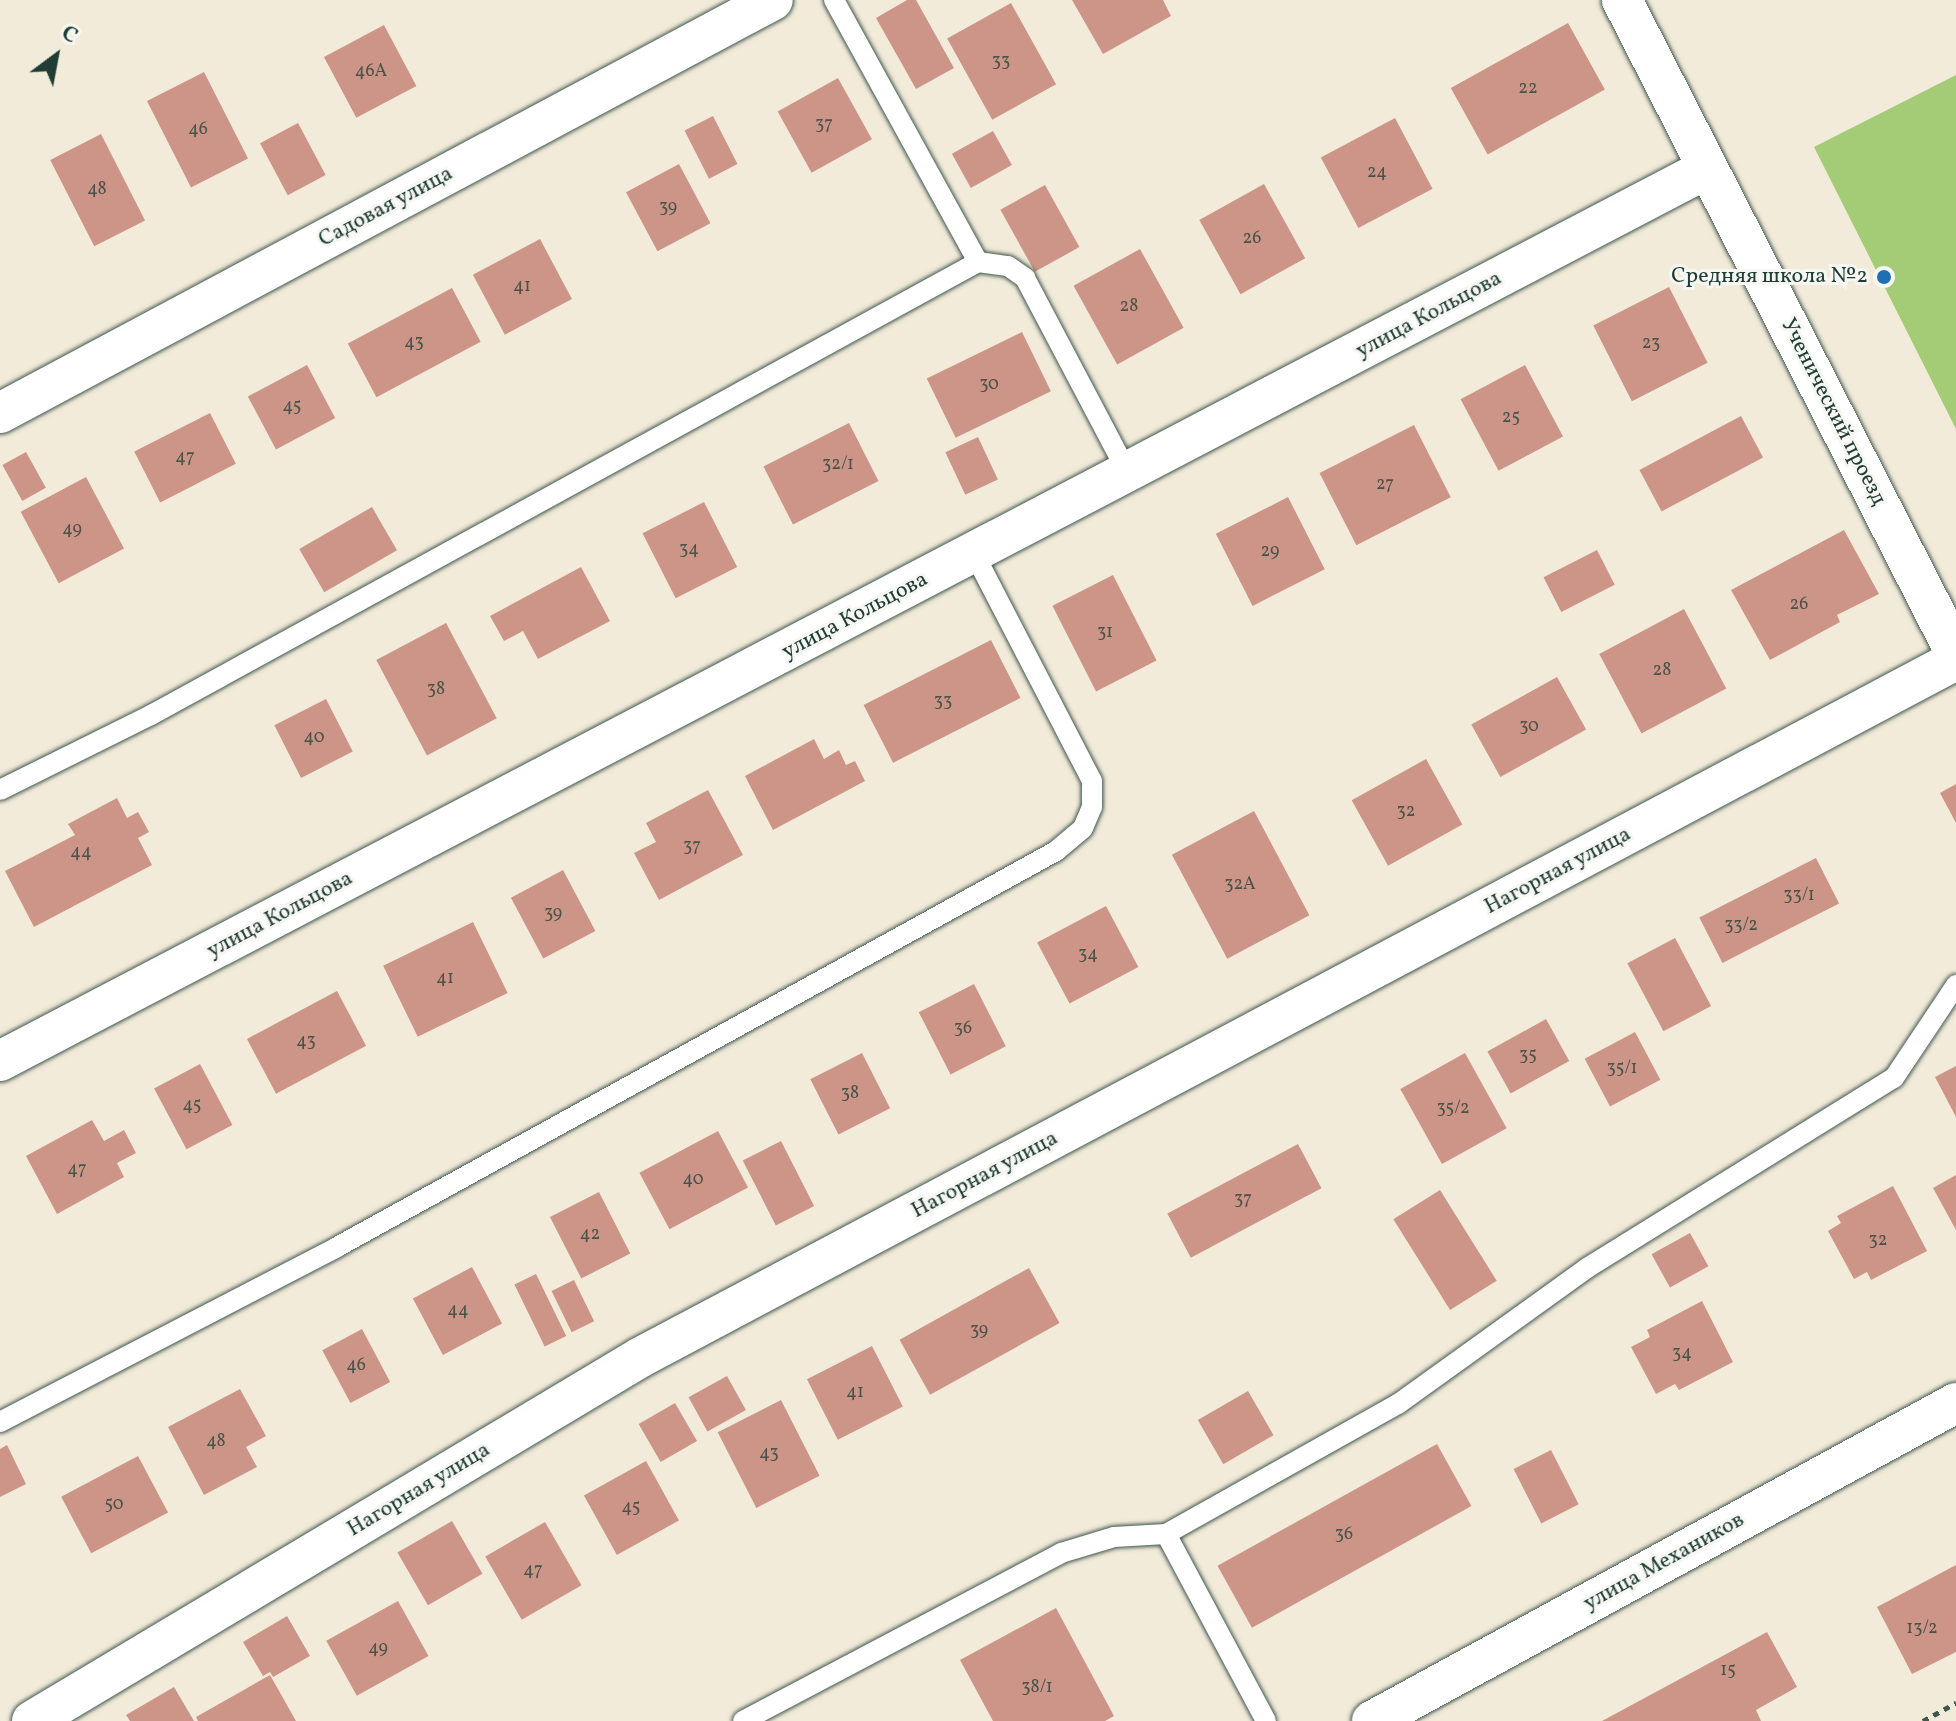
<!DOCTYPE html>
<meta charset="utf-8">
<style>
body{margin:0}
#map{position:relative;width:1956px;height:1721px;overflow:hidden;background:#f3ebda;font-family:Vollkorn,serif}
div>[style]{position:absolute}
.green>*{inset:0;background:#a4cc77}
.building>*{inset:0;background:#cc9588;transform-origin:0 0}
.path>*{height:5px;margin-top:-2.5px;transform-origin:0;background:repeating-linear-gradient(90deg,#3f574d 0 6px,transparent 0 12px)}
.roads{filter:drop-shadow(0 0 2px #3f574d) drop-shadow(0 0 2px #3f574d)}
.service>*{height:20px;margin:-10px;padding:0 10px;transform-origin:10px;border-radius:10px;background:#fff}
.minor>*{height:40px;margin:-20px;padding:0 20px;transform-origin:20px;border-radius:20px;background:#fff}
.dots>*{width:22px;height:22px;translate:-50% -50%;box-sizing:border-box;border:4px solid #f6f6f2;border-radius:50%}
span{translate:-50% -50%;white-space:nowrap;text-align:center;line-height:1.15;-webkit-text-stroke:6px #f6f6f2;paint-order:stroke}
.number-label{font-size:18px;color:#4a5349}
.number-label span{-webkit-text-stroke-width:0}
.street-label{font-size:22px;color:#1f3d34}
.poi-label{font-size:22px;color:#1f3d34}
.right{translate:-100% -50%;text-align:right}
.north{position:absolute;left:16px;top:16px;width:80px;height:80px;-webkit-text-stroke:6px #f6f6f2;paint-order:stroke;rotate:32deg;font-size:22px;font-weight:700;line-height:32px;text-align:center;color:#1f3d34}
.north::after{content:'';display:block;margin:auto;width:28px;height:36px;background:#1f3d34;clip-path:polygon(50% 0,100% 100%,50% 72%,0 100%)}
</style>
<div id="map">
<div class="green">
<i style="clip-path:polygon(1956px 75px,1956px 429px,1814px 147px)"></i>
</div>
<div class="building">
<i style="clip-path:polygon(907px 0,916px 0,954px 68px,916px 89px,876px 18px)"></i>
<i style="clip-path:polygon(1072px 0,1163px 0,1171px 16px,1103px 54px)"></i>
<i style="left:1011px;top:3px;width:93px;height:73px;rotate:61deg"></i>
<i style="left:1568px;top:23px;width:76px;height:134px;rotate:61deg"></i>
<i style="left:384px;top:25px;width:69px;height:68px;rotate:62deg"></i>
<i style="left:204px;top:72px;width:97px;height:64px;rotate:63deg"></i>
<i style="left:838px;top:78px;width:70px;height:69px;rotate:61deg"></i>
<i style="left:713px;top:116px;width:54px;height:32px;rotate:63deg"></i>
<i style="left:1395px;top:118px;width:80px;height:84px;rotate:62deg"></i>
<i style="left:298px;top:123px;width:59px;height:43px;rotate:62deg"></i>
<i style="left:993px;top:131px;width:39px;height:47px;rotate:61deg"></i>
<i style="left:101px;top:134px;width:97px;height:57px;rotate:63deg"></i>
<i style="left:679px;top:164px;width:67px;height:60px;rotate:62deg"></i>
<i style="left:1264px;top:184px;width:85px;height:74px;rotate:61deg"></i>
<i style="left:1045px;top:185px;width:71px;height:51px;rotate:61deg"></i>
<i style="left:540px;top:239px;width:68px;height:76px;rotate:62deg"></i>
<i style="left:1140px;top:249px;width:90px;height:76px;rotate:61deg"></i>
<i style="left:1669px;top:287px;width:85px;height:85px;rotate:63deg"></i>
<i style="left:452px;top:288px;width:61px;height:118px;rotate:62deg"></i>
<i style="left:1022px;top:332px;width:66px;height:106px;rotate:64deg"></i>
<i style="left:307px;top:365px;width:60px;height:67px;rotate:62deg"></i>
<i style="left:1525px;top:365px;width:81px;height:73px;rotate:62deg"></i>
<i style="left:210px;top:413px;width:57px;height:85px;rotate:63deg"></i>
<i style="left:1741px;top:416px;width:47px;height:115px;rotate:62deg"></i>
<i style="left:849px;top:423px;width:65px;height:96px;rotate:63deg"></i>
<i style="left:1414px;top:425px;width:81px;height:106px;rotate:63deg"></i>
<i style="left:978px;top:437px;width:47px;height:36px;rotate:65deg"></i>
<i style="left:26px;top:452px;width:41px;height:27px;rotate:61deg"></i>
<i style="left:86px;top:477px;width:81px;height:74px;rotate:62deg"></i>
<i style="left:1288px;top:497px;width:81px;height:81px;rotate:63deg"></i>
<i style="left:704px;top:502px;width:73px;height:69px;rotate:63deg"></i>
<i style="left:372px;top:507px;width:50px;height:84px;rotate:60deg"></i>
<i style="clip-path:polygon(1844px 530px,1879px 594px,1837px 615px,1840px 622px,1770px 660px,1731px 590px)"></i>
<i style="left:1597px;top:550px;width:39px;height:60px;rotate:63deg"></i>
<i style="clip-path:polygon(581px 567px,610px 621px,538px 659px,523px 631px,504px 641px,490px 616px)"></i>
<i style="left:1113px;top:575px;width:96px;height:68px;rotate:63deg"></i>
<i style="left:1684px;top:609px;width:90px;height:96px;rotate:62deg"></i>
<i style="left:446px;top:623px;width:108px;height:79px;rotate:62deg"></i>
<i style="left:991px;top:640px;width:65px;height:143px;rotate:63deg"></i>
<i style="left:1557px;top:677px;width:60px;height:98px;rotate:61deg"></i>
<i style="left:326px;top:699px;width:59px;height:58px;rotate:63deg"></i>
<i style="clip-path:polygon(814px 739px,824px 759px,839px 750px,846px 765px,855px 761px,865px 781px,773px 830px,745px 776px)"></i>
<i style="left:1426px;top:759px;width:75px;height:85px;rotate:61deg"></i>
<i style="clip-path:polygon(1956px 784px,1956px 823px,1940px 793px)"></i>
<i style="clip-path:polygon(708px 790px,743px 855px,659px 900px,634px 853px,656px 842px,646px 823px)"></i>
<i style="clip-path:polygon(117px 798px,127px 818px,138px 812px,149px 832px,138px 838px,152px 865px,34px 927px,5px 871px,75px 835px,68px 824px)"></i>
<i style="left:1254px;top:811px;width:118px;height:93px;rotate:62deg"></i>
<i style="left:1816px;top:858px;width:51px;height:131px;rotate:63deg"></i>
<i style="left:563px;top:870px;width:69px;height:59px;rotate:62deg"></i>
<i style="left:1106px;top:906px;width:69px;height:78px;rotate:62deg"></i>
<i style="left:473px;top:922px;width:79px;height:100px;rotate:64deg"></i>
<i style="left:1675px;top:938px;width:77px;height:54px;rotate:62deg"></i>
<i style="left:974px;top:984px;width:70px;height:62px;rotate:63deg"></i>
<i style="left:337px;top:991px;width:62px;height:102px;rotate:62deg"></i>
<i style="left:1546px;top:1019px;width:48px;height:67px;rotate:61deg"></i>
<i style="left:1635px;top:1032px;width:54px;height:57px;rotate:62deg"></i>
<i style="left:862px;top:1053px;width:62px;height:58px;rotate:63deg"></i>
<i style="left:1465px;top:1053px;width:86px;height:74px;rotate:61deg"></i>
<i style="left:200px;top:1064px;width:69px;height:52px;rotate:62deg"></i>
<i style="clip-path:polygon(1956px 1066px,1956px 1117px,1935px 1077px)"></i>
<i style="clip-path:polygon(92px 1120px,104px 1141px,124px 1130px,136px 1153px,117px 1163px,124px 1177px,57px 1214px,26px 1156px)"></i>
<i style="left:718px;top:1131px;width:64px;height:89px;rotate:62deg"></i>
<i style="left:781px;top:1141px;width:73px;height:43px;rotate:63deg"></i>
<i style="left:1298px;top:1144px;width:50px;height:148px;rotate:62deg"></i>
<i style="clip-path:polygon(1956px 1175px,1956px 1230px,1933px 1188px)"></i>
<i style="clip-path:polygon(1893px 1186px,1927px 1251px,1871px 1280px,1867px 1272px,1854px 1279px,1828px 1231px,1841px 1223px,1837px 1216px)"></i>
<i style="left:1440px;top:1190px;width:107px;height:55px;rotate:58deg"></i>
<i style="left:599px;top:1192px;width:69px;height:55px;rotate:63deg"></i>
<i style="left:1690px;top:1233px;width:38px;height:44px;rotate:61deg"></i>
<i style="left:472px;top:1267px;width:64px;height:67px;rotate:62deg"></i>
<i style="left:1029px;top:1268px;width:63px;height:148px;rotate:61deg"></i>
<i style="left:536px;top:1274px;width:69px;height:24px;rotate:64deg"></i>
<i style="left:574px;top:1280px;width:46px;height:25px;rotate:64deg"></i>
<i style="clip-path:polygon(1702px 1301px,1733px 1362px,1679px 1390px,1675px 1384px,1656px 1394px,1631px 1347px,1650px 1337px,1647px 1330px)"></i>
<i style="left:362px;top:1329px;width:60px;height:45px;rotate:62deg"></i>
<i style="left:872px;top:1346px;width:68px;height:73px;rotate:63deg"></i>
<i style="left:727px;top:1376px;width:39px;height:44px;rotate:61deg"></i>
<i style="clip-path:polygon(240px 1389px,266px 1436px,246px 1447px,257px 1467px,204px 1495px,168px 1427px)"></i>
<i style="left:1248px;top:1391px;width:51px;height:58px;rotate:60deg"></i>
<i style="left:781px;top:1400px;width:85px;height:71px;rotate:63deg"></i>
<i style="left:675px;top:1403px;width:44px;height:42px;rotate:60deg"></i>
<i style="left:1437px;top:1444px;width:71px;height:251px;rotate:61deg"></i>
<i style="clip-path:polygon(7px 1445px,26px 1484px,0 1497px,0 1449px)"></i>
<i style="left:1551px;top:1450px;width:61px;height:42px;rotate:63deg"></i>
<i style="left:138px;top:1456px;width:64px;height:87px;rotate:62deg"></i>
<i style="left:646px;top:1461px;width:68px;height:71px;rotate:61deg"></i>
<i style="left:452px;top:1521px;width:61px;height:63px;rotate:60deg"></i>
<i style="left:545px;top:1522px;width:73px;height:69px;rotate:60deg"></i>
<i style="clip-path:polygon(1956px 1565px,1956px 1652px,1912px 1674px,1877px 1607px)"></i>
<i style="left:398px;top:1601px;width:63px;height:82px;rotate:61deg"></i>
<i style="clip-path:polygon(1056px 1608px,1114px 1716px,1105px 1721px,993px 1721px,960px 1660px)"></i>
<i style="clip-path:polygon(287px 1616px,310px 1656px,273px 1677px,270px 1672px,263px 1676px,243px 1642px)"></i>
<i style="clip-path:polygon(1767px 1632px,1797px 1687px,1756px 1710px,1761px 1721px,1602px 1721px)"></i>
<i style="clip-path:polygon(270px 1675px,296px 1721px,198px 1721px,196px 1717px)"></i>
<i style="clip-path:polygon(174px 1687px,194px 1721px,130px 1721px,126px 1715px)"></i>
</div>
<div class="path">
<i style="left:1923px;top:1721px;width:38px;rotate:-29deg"></i>
</div>
<div class="roads">
<div class="service">
<i style="left:834px;top:0;width:299px;rotate:61.2deg"></i>
<i style="left:978px;top:262px;width:30px;rotate:8deg"></i>
<i style="left:1008px;top:266px;width:21px;rotate:35deg"></i>
<i style="left:1025px;top:278px;width:221px;rotate:62.2deg"></i>
<i style="left:0;top:790px;width:169px;rotate:-26.4deg"></i>
<i style="left:151px;top:715px;width:943px;rotate:-28.71deg"></i>
<i style="left:0;top:1422px;width:380px;rotate:-27.4deg"></i>
<i style="left:337px;top:1247px;width:821px;rotate:-28.84deg"></i>
<i style="left:1056px;top:851px;width:35px;rotate:-40deg"></i>
<i style="left:1083px;top:828px;width:23px;rotate:-67deg"></i>
<i style="left:1092px;top:807px;width:26px;rotate:-90deg"></i>
<i style="left:1092px;top:781px;width:257px;rotate:-117.4deg"></i>
<i style="left:743px;top:1721px;width:360px;rotate:-27.8deg"></i>
<i style="left:1061px;top:1553px;width:55px;rotate:-16.8deg"></i>
<i style="left:1114px;top:1537px;width:52px;rotate:-3.3deg"></i>
<i style="left:1266px;top:1721px;width:212px;rotate:-118.1deg"></i>
<i style="left:1166px;top:1534px;width:266px;rotate:-29.3deg"></i>
<i style="left:1398px;top:1404px;width:233px;rotate:-35.7deg"></i>
<i style="left:1587px;top:1268px;width:361px;rotate:-31.8deg"></i>
<i style="left:1894px;top:1078px;width:112px;rotate:-56.3deg"></i>
</div>
<div class="minor">
<i style="left:1622px;top:0;width:734px;rotate:62.95deg"></i>
<i style="left:0;top:413px;width:876px;rotate:-28.11deg"></i>
<i style="left:0;top:1061px;width:1927px;rotate:-27.6deg"></i>
<i style="left:32px;top:1721px;width:709px;rotate:-30.87deg"></i>
<i style="left:641px;top:1357px;width:1488px;rotate:-27.93deg"></i>
<i style="left:1372px;top:1721px;width:665px;rotate:-28.57deg"></i>
</div>
</div>
<div class="dots">
<i style="left:1884px;top:277px;background:#1f6fb2"></i>
</div>
<div class="number-label">
<span style="left:1001px;top:62px">33</span>
<span style="left:371px;top:72px">46А</span>
<span style="left:1528px;top:89px">22</span>
<span style="left:824px;top:125px">37</span>
<span style="left:198px;top:130px">46</span>
<span style="left:1377px;top:173px">24</span>
<span style="left:97px;top:190px">48</span>
<span style="left:668px;top:208px">39</span>
<span style="left:1252px;top:239px">26</span>
<span style="left:522px;top:287px">41</span>
<span style="left:1129px;top:307px">28</span>
<span style="left:414px;top:343px">43</span>
<span style="left:1651px;top:344px">23</span>
<span style="left:989px;top:385px">30</span>
<span style="left:292px;top:407px">45</span>
<span style="left:1511px;top:418px">25</span>
<span style="left:185px;top:458px">47</span>
<span style="left:838px;top:465px">32/1</span>
<span style="left:1385px;top:485px">27</span>
<span style="left:72px;top:530px">49</span>
<span style="left:689px;top:550px">34</span>
<span style="left:1270px;top:552px">29</span>
<span style="left:1799px;top:605px">26</span>
<span style="left:1105px;top:633px">31</span>
<span style="left:1662px;top:671px">28</span>
<span style="left:436px;top:690px">38</span>
<span style="left:943px;top:702px">33</span>
<span style="left:1529px;top:727px">30</span>
<span style="left:314px;top:738px">40</span>
<span style="left:1406px;top:812px">32</span>
<span style="left:692px;top:847px">37</span>
<span style="left:81px;top:853px">44</span>
<span style="left:1240px;top:885px">32А</span>
<span style="left:1799px;top:896px">33/1</span>
<span style="left:553px;top:914px">39</span>
<span style="left:1741px;top:926px">33/2</span>
<span style="left:1088px;top:955px">34</span>
<span style="left:445px;top:979px">41</span>
<span style="left:963px;top:1029px">36</span>
<span style="left:306px;top:1042px">43</span>
<span style="left:1528px;top:1056px">35</span>
<span style="left:1622px;top:1069px">35/1</span>
<span style="left:850px;top:1094px">38</span>
<span style="left:192px;top:1106px">45</span>
<span style="left:1453px;top:1109px">35/2</span>
<span style="left:77px;top:1170px">47</span>
<span style="left:693px;top:1180px">40</span>
<span style="left:1243px;top:1200px">37</span>
<span style="left:590px;top:1235px">42</span>
<span style="left:1878px;top:1241px">32</span>
<span style="left:458px;top:1311px">44</span>
<span style="left:979px;top:1331px">39</span>
<span style="left:1682px;top:1354px">34</span>
<span style="left:356px;top:1366px">46</span>
<span style="left:855px;top:1393px">41</span>
<span style="left:216px;top:1442px">48</span>
<span style="left:769px;top:1454px">43</span>
<span style="left:114px;top:1505px">50</span>
<span style="left:631px;top:1508px">45</span>
<span style="left:1344px;top:1535px">36</span>
<span style="left:533px;top:1571px">47</span>
<span style="left:1922px;top:1629px">13/2</span>
<span style="left:378px;top:1649px">49</span>
<span style="left:1728px;top:1671px">15</span>
<span style="left:1037px;top:1688px">38/1</span>
</div>
<div class="street-label">
<span style="left:386px;top:207px;rotate:-28deg">Садовая улица</span>
<span style="left:1429px;top:315px;rotate:-28deg">улица Кольцова</span>
<span style="left:1833px;top:412px;rotate:63deg">Ученический проезд</span>
<span style="left:855px;top:616px;rotate:-28deg">улица Кольцова</span>
<span style="left:1558px;top:871px;rotate:-28deg">Нагорная улица</span>
<span style="left:280px;top:915px;rotate:-28deg">улица Кольцова</span>
<span style="left:985px;top:1175px;rotate:-28deg">Нагорная улица</span>
<span style="left:419px;top:1490px;rotate:-31deg">Нагорная улица</span>
<span style="left:1664px;top:1562px;rotate:-29deg">улица Механиков</span>
</div>
<div class="poi-label">
<span class="right" style="left:1868px;top:277px">Средняя школа №2</span>
</div>
<div class="north">С</div>
</div>
